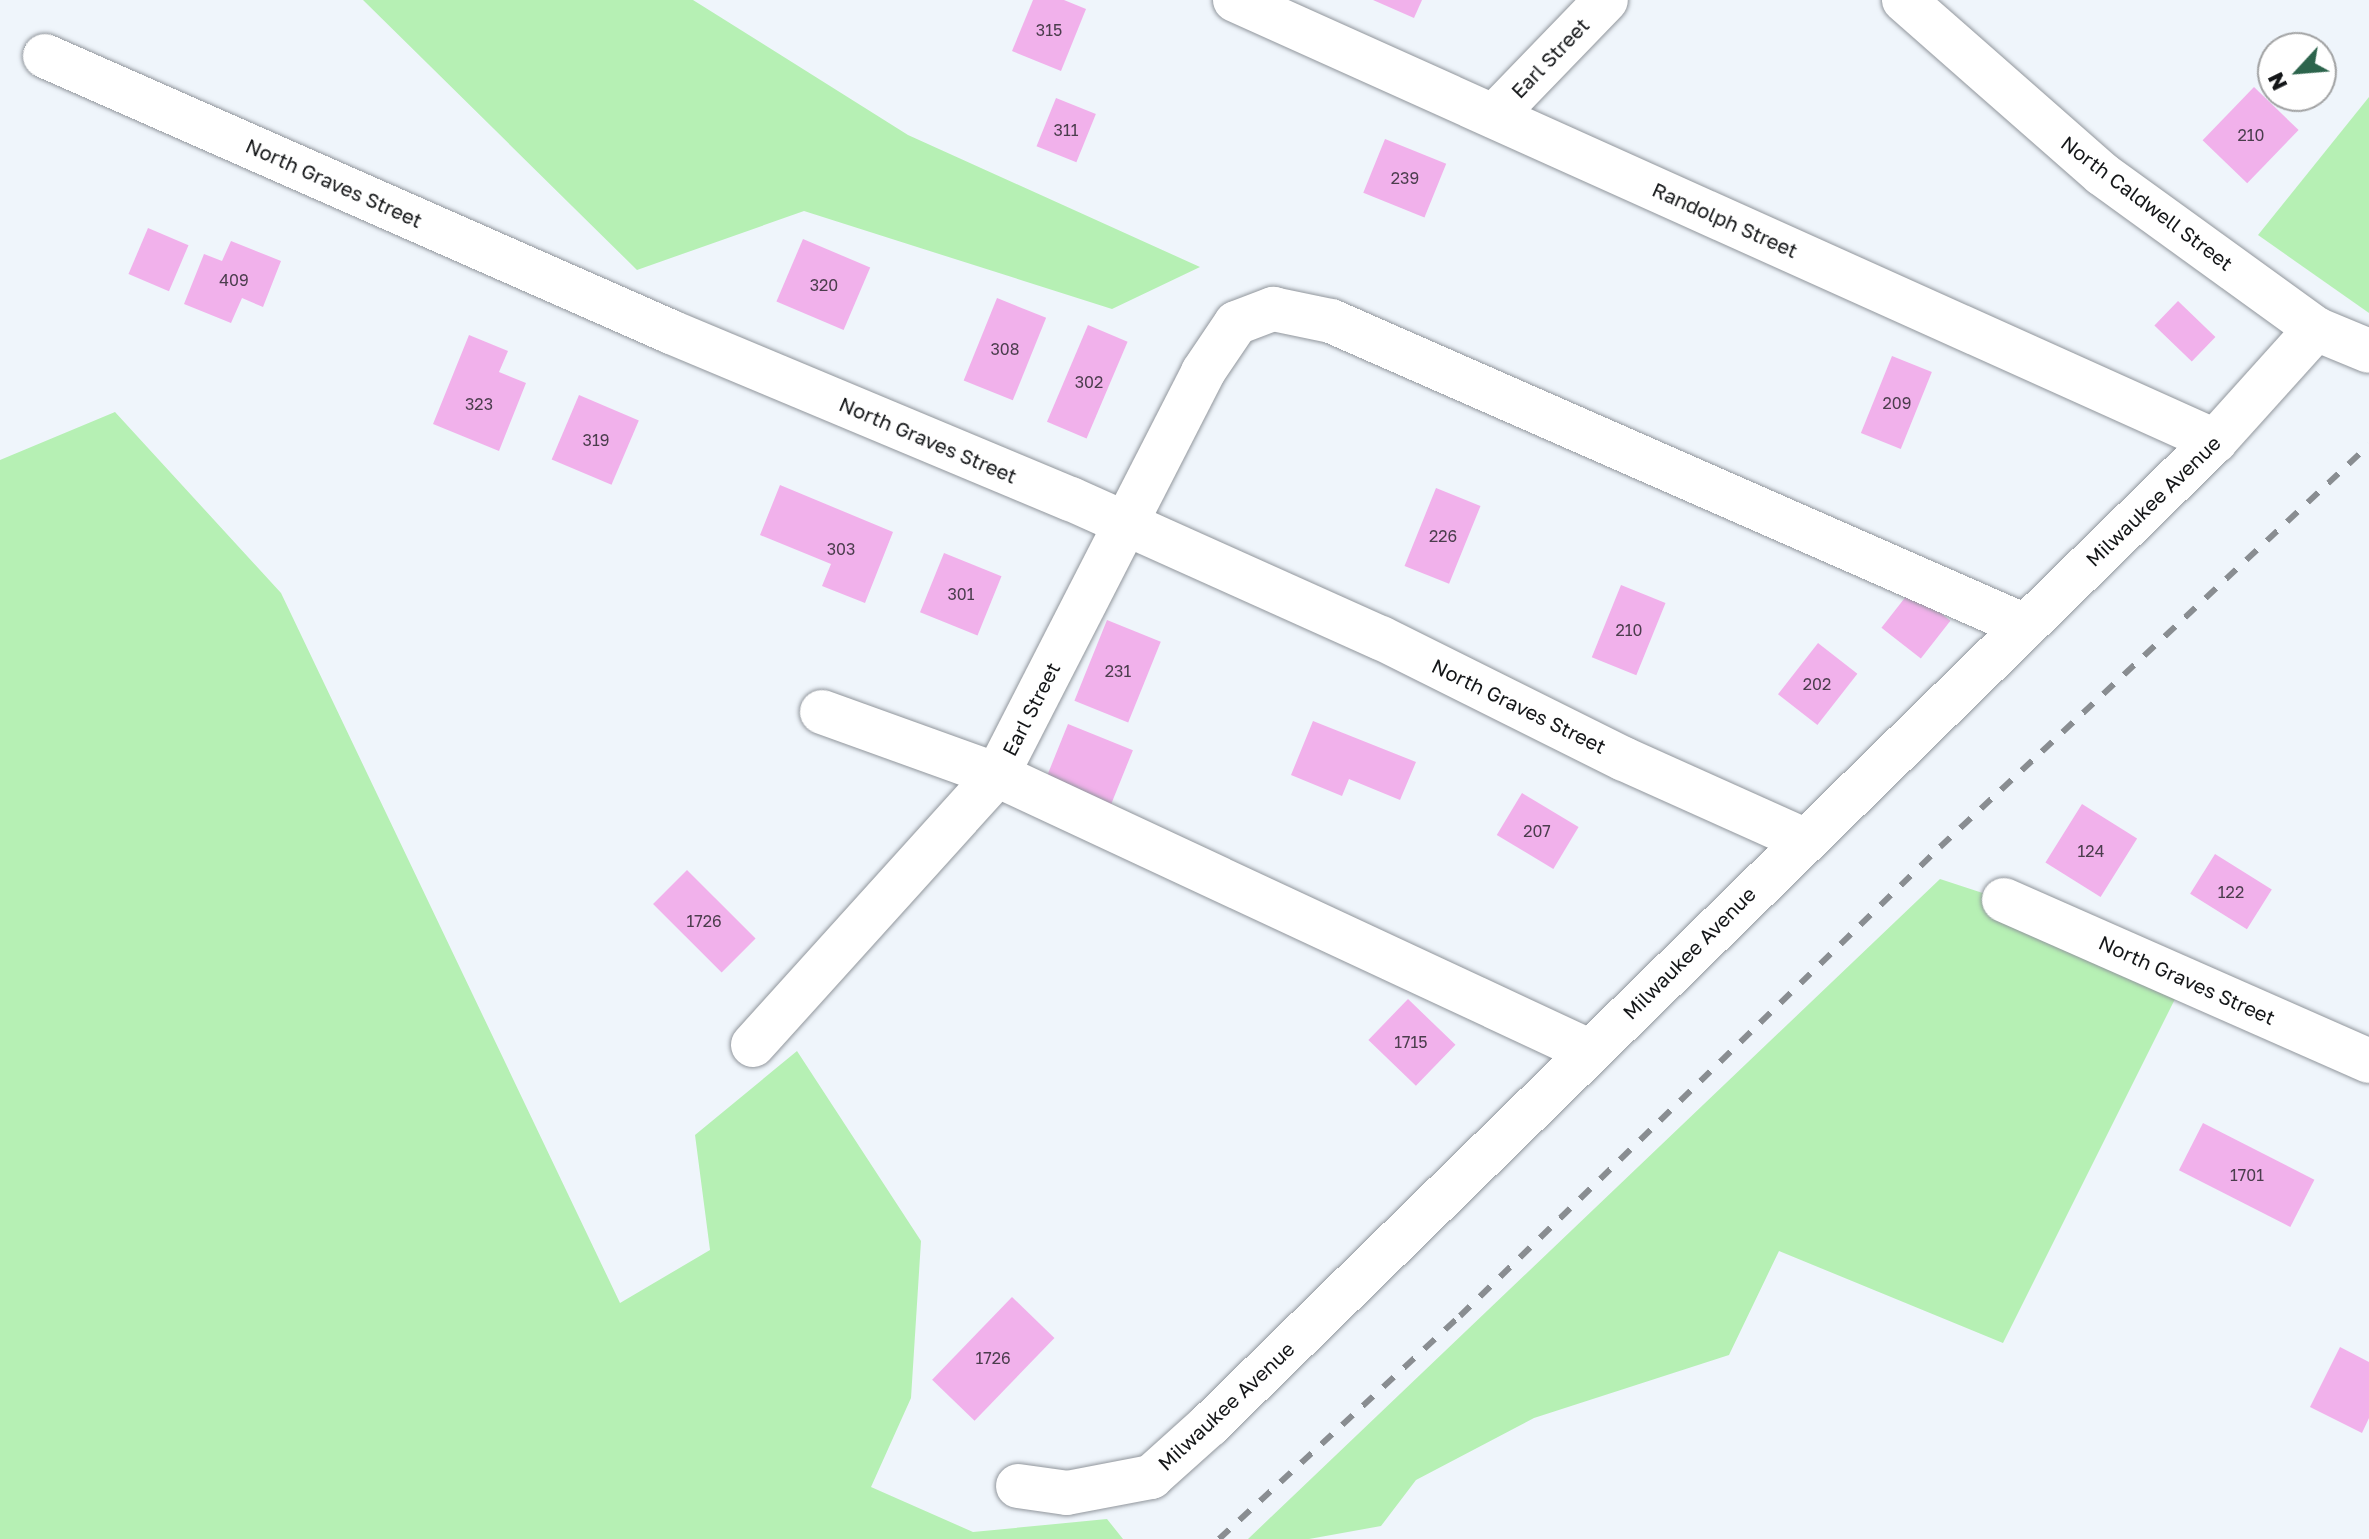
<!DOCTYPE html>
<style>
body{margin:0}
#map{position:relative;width:2369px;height:1539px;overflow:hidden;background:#eff5fb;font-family:"Golos Text",sans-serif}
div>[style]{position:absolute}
.green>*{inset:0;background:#b6f0b4}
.building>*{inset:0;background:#f1b1eb;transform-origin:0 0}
.roads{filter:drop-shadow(0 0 2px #91969c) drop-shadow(0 0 2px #91969c)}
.minor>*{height:44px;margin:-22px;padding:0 22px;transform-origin:22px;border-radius:22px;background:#fff}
.rail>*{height:6px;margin-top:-3px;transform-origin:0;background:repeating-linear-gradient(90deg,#898d91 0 14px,transparent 0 28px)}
span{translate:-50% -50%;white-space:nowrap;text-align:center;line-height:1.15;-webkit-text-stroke:6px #fff;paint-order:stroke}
.number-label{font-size:16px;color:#4b3d4d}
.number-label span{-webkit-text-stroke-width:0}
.street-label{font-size:20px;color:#141618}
.north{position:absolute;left:2257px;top:32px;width:80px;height:80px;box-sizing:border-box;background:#fff;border:2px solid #a1a2a3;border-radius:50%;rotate:244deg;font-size:22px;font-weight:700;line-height:32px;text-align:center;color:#141618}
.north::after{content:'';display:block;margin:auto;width:28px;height:36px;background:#2c644c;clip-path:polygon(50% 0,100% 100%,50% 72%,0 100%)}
</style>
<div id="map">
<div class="green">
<i style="clip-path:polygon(363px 0,693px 0,908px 135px,1200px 267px,1112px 309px,804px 211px,637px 270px)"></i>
<i style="clip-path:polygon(2369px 97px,2369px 313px,2258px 235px)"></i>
<i style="clip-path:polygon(115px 412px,281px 593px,620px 1303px,710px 1250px,695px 1135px,797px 1051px,921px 1241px,911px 1398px,871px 1487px,973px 1532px,1107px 1519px,1123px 1539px,0 1539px,0 460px)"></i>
<i style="clip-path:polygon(1940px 879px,2004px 900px,2185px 979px,2003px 1343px,1779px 1251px,1729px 1355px,1534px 1418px,1416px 1480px,1381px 1526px,1309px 1539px,1248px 1539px)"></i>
</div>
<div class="building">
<i style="clip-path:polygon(1033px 0,1064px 0,1086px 9px,1061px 71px,1012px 51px)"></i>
<i style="clip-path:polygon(1373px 0,1422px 0,1414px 18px)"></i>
<i style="left:2254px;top:87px;width:62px;height:74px;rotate:44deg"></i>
<i style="left:1056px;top:98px;width:43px;height:52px;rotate:22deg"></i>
<i style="left:1385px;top:139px;width:66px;height:58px;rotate:22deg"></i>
<i style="left:148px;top:228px;width:44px;height:50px;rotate:23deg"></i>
<i style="left:803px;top:239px;width:73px;height:68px;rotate:23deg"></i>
<i style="clip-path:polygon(231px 241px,281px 261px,263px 307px,242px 298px,231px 323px,184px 304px,204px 254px,222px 261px)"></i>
<i style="left:997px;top:298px;width:53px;height:89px;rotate:22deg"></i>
<i style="left:2178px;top:301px;width:52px;height:34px;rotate:44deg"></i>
<i style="left:1088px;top:325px;width:43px;height:105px;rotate:23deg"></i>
<i style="clip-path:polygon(469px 335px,508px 351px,499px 372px,526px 383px,499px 451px,433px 424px)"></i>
<i style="left:1892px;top:356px;width:43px;height:83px;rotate:22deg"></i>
<i style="left:579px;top:395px;width:65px;height:70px;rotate:23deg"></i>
<i style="clip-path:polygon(780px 485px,893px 532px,865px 603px,822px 586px,831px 564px,760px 535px)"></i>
<i style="left:1436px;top:488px;width:48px;height:84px;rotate:22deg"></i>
<i style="left:944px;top:553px;width:62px;height:64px;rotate:22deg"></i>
<i style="left:1621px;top:585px;width:48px;height:78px;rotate:22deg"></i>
<i style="left:1911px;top:590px;width:50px;height:48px;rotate:38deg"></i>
<i style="left:1107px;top:620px;width:58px;height:87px;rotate:22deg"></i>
<i style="left:1818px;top:643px;width:50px;height:65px;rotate:38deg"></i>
<i style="clip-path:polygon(1313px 721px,1416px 762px,1400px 800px,1349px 779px,1342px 796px,1291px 775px)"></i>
<i style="left:1068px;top:724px;width:70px;height:59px;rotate:22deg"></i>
<i style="left:1522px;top:793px;width:66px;height:49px;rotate:31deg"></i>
<i style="left:2082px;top:804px;width:65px;height:69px;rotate:32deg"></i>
<i style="left:2215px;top:854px;width:67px;height:47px;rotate:32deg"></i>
<i style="left:687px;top:870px;width:97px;height:48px;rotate:45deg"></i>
<i style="left:1408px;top:999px;width:66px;height:57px;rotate:44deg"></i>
<i style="left:2203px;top:1123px;width:125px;height:53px;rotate:27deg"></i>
<i style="left:1012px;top:1297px;width:59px;height:115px;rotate:44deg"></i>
<i style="clip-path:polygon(2340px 1347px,2369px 1362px,2369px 1418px,2362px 1433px,2310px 1407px)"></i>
</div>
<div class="roads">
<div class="minor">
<i style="left:1235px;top:0;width:1075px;rotate:24.23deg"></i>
<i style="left:1904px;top:0;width:264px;rotate:41.3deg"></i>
<i style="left:2102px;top:174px;width:264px;rotate:35.9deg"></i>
<i style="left:2316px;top:329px;width:57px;rotate:22.5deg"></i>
<i style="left:45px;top:56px;width:684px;rotate:23.79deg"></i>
<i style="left:671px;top:332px;width:433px;rotate:22.7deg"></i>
<i style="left:1071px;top:499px;width:340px;rotate:24.2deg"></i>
<i style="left:1381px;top:638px;width:271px;rotate:26.5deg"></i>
<i style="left:1624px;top:759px;width:197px;rotate:24.2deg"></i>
<i style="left:1494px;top:116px;width:161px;rotate:-46deg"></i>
<i style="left:822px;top:712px;width:186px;rotate:19.8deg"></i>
<i style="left:997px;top:775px;width:653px;rotate:25deg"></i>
<i style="left:2004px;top:900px;width:399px;rotate:23.8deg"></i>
<i style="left:753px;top:1045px;width:364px;rotate:-47.9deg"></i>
<i style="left:997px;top:775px;width:453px;rotate:-62.9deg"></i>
<i style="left:1203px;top:372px;width:59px;rotate:-56deg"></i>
<i style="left:1236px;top:323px;width:40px;rotate:-21deg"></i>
<i style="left:1273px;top:309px;width:59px;rotate:11.7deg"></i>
<i style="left:1331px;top:321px;width:758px;rotate:23.72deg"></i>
<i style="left:1018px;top:1486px;width:49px;rotate:8.1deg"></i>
<i style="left:1067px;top:1493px;width:86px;rotate:-10.8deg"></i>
<i style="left:1151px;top:1477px;width:78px;rotate:-41.9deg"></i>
<i style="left:1209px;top:1425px;width:1407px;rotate:-44.37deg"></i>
<i style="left:2215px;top:441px;width:151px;rotate:-48deg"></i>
</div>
</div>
<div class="rail">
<i style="left:1219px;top:1539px;width:328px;rotate:-42.8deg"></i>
<i style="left:1460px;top:1316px;width:671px;rotate:-44.34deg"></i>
<i style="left:1940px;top:847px;width:588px;rotate:-43.14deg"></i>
</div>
<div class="number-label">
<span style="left:1049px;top:30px">315</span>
<span style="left:1066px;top:130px">311</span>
<span style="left:2251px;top:135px">210</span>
<span style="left:1405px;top:178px">239</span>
<span style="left:234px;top:280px">409</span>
<span style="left:824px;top:285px">320</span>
<span style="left:1005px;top:349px">308</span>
<span style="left:1089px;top:382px">302</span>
<span style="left:1897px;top:403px">209</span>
<span style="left:479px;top:404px">323</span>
<span style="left:596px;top:440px">319</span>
<span style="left:1443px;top:536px">226</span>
<span style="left:841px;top:549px">303</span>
<span style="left:961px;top:594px">301</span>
<span style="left:1629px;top:630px">210</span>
<span style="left:1118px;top:671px">231</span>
<span style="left:1817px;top:684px">202</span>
<span style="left:1537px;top:831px">207</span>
<span style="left:2091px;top:851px">124</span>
<span style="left:2231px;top:892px">122</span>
<span style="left:704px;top:921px">1726</span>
<span style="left:1411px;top:1042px">1715</span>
<span style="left:2247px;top:1175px">1701</span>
<span style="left:993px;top:1358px">1726</span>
</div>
<div class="street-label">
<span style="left:1550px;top:58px;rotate:-46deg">Earl Street</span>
<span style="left:334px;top:183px;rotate:24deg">North Graves Street</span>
<span style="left:2147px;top:203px;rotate:37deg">North Caldwell Street</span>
<span style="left:1725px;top:220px;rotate:24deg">Randolph Street</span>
<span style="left:928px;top:440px;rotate:23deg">North Graves Street</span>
<span style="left:2153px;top:501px;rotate:-44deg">Milwaukee Avenue</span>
<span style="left:1519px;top:706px;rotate:26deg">North Graves Street</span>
<span style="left:1031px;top:709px;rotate:-63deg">Earl Street</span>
<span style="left:1689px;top:953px;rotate:-45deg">Milwaukee Avenue</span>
<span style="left:2187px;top:980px;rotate:24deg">North Graves Street</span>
<span style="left:1226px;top:1406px;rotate:-43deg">Milwaukee Avenue</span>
</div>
<div class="north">N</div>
</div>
